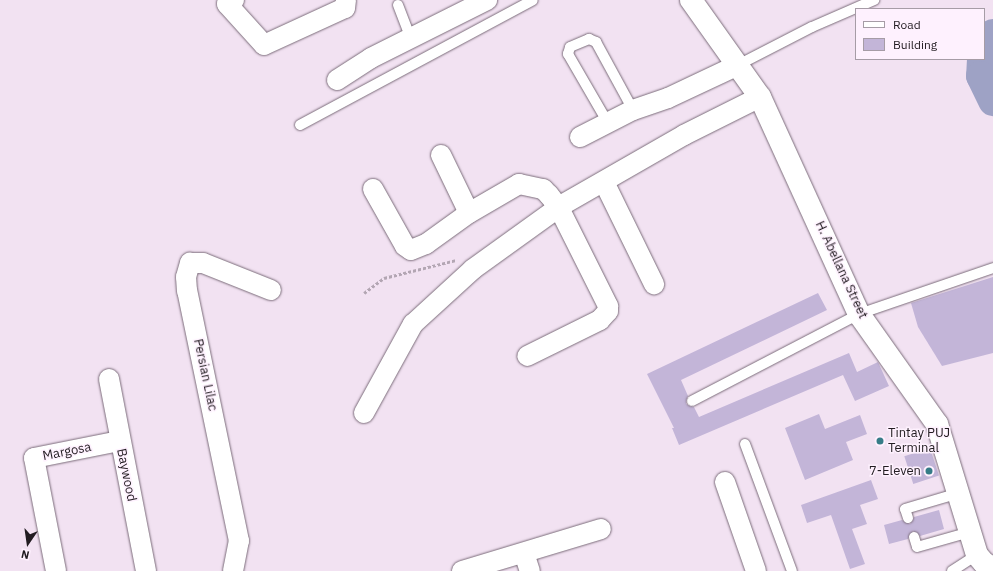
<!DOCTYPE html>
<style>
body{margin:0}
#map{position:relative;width:993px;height:571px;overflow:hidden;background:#f2e2f2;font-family:"IBM Plex Sans",sans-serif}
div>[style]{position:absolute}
.river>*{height:30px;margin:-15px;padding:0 15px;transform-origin:15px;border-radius:15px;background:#9ea2c5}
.building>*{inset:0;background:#c3b5d8;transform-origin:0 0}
.path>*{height:2.5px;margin-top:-1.25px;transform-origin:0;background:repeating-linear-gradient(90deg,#b3a6b3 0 3px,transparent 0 5px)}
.roads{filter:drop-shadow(0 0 1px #7b6c7a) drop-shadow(0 0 1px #7b6c7a)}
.lane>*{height:10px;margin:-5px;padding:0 5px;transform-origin:5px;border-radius:5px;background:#fff}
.street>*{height:20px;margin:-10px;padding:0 10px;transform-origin:10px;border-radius:10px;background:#fff}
.secondary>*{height:22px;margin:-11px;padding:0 11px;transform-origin:11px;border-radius:11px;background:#fff}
.dots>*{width:11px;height:11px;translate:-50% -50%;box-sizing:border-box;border:2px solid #fef1fe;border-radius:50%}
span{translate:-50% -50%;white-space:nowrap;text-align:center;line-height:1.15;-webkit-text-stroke:3px #fef1fe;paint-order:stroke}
.street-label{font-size:13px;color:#221c21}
.poi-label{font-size:13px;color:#221c21}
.left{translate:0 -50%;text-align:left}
.right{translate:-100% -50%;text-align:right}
.legend{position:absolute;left:855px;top:8px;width:130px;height:52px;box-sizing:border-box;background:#fef1fe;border:1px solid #a69ca6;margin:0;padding:5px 7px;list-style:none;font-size:12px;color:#221c21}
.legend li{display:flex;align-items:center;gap:8px;height:20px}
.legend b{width:20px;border:1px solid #a69ca6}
.north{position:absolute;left:8px;top:523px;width:40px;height:40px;-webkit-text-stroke:3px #fef1fe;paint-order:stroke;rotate:193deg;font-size:11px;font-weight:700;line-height:16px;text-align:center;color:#221c21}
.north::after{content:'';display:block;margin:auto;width:14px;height:18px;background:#221c21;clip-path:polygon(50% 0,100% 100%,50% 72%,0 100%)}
</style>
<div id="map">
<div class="river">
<i style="left:984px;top:45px;width:14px;rotate:-51deg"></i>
<i style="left:982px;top:59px;width:17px;rotate:93deg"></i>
<i style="left:981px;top:76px;width:28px;rotate:64deg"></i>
</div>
<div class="building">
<i style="clip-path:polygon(993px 277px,993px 353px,942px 366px,918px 327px,911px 303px)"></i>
<i style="clip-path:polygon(818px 293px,827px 310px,681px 380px,688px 396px,686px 404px,694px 407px,699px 417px,849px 353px,857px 372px,878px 362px,889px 386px,855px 401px,843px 375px,679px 445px,672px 428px,674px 428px,647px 374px)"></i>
<i style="clip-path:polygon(819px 414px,825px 429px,860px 415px,867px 434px,846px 442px,853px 460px,805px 480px,785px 428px)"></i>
<i style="left:930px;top:448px;width:29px;height:27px;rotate:72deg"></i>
<i style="clip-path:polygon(871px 480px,878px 499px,860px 505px,867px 524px,852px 529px,865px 564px,850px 569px,831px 515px,807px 523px,801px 505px)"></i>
<i style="clip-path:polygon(939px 510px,944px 529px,920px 536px,913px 531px,908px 539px,889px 544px,884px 525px,902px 520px,910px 524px,914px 517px)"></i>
</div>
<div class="path">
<i style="left:364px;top:293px;width:25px;rotate:-37deg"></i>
<i style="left:384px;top:278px;width:74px;rotate:-14deg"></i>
</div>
<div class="roads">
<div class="lane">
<i style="left:398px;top:5px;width:34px;rotate:69deg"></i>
<i style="left:738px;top:65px;width:83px;rotate:-27.2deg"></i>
<i style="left:812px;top:27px;width:68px;rotate:-23.5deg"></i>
<i style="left:608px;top:123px;width:80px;rotate:-120.1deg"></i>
<i style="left:568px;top:54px;width:7px;rotate:-74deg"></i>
<i style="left:570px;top:47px;width:21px;rotate:-23deg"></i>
<i style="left:589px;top:39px;width:8px;rotate:23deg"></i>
<i style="left:596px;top:42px;width:77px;rotate:61.4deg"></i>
<i style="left:300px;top:125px;width:264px;rotate:-28.2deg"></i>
<i style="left:692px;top:401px;width:188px;rotate:-27.5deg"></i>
<i style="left:859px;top:314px;width:142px;rotate:-18.9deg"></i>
<i style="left:745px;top:444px;width:135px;rotate:69.7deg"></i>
<i style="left:908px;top:518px;width:9px;rotate:-108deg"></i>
<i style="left:905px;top:509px;width:56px;rotate:-16.5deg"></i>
<i style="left:914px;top:537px;width:10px;rotate:73deg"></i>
<i style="left:917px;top:547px;width:55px;rotate:-15.8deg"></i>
<i style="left:952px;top:571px;width:30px;rotate:-33deg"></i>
</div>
<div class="street">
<i style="left:234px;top:0;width:8px;rotate:150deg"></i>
<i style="left:227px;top:4px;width:55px;rotate:47.9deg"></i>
<i style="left:264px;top:45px;width:89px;rotate:-24.6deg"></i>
<i style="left:345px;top:8px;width:8px;rotate:-83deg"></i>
<i style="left:337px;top:80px;width:40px;rotate:-32.9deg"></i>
<i style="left:371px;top:58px;width:130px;rotate:-26.6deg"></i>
<i style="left:580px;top:137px;width:59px;rotate:-27deg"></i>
<i style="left:633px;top:110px;width:37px;rotate:-19deg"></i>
<i style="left:668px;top:98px;width:77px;rotate:-25.2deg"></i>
<i style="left:441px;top:155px;width:64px;rotate:64.2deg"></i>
<i style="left:604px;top:182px;width:114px;rotate:63.9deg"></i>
<i style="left:373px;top:189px;width:65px;rotate:60.7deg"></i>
<i style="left:405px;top:246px;width:7px;rotate:34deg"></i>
<i style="left:411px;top:250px;width:16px;rotate:-22deg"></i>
<i style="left:426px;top:244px;width:53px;rotate:-35.8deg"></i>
<i style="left:469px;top:213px;width:58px;rotate:-30.1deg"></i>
<i style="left:519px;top:184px;width:25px;rotate:12deg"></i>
<i style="left:543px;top:189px;width:8px;rotate:45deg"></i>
<i style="left:549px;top:195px;width:16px;rotate:52deg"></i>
<i style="left:559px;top:208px;width:110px;rotate:63.4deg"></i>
<i style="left:608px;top:306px;width:5px;rotate:90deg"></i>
<i style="left:608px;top:311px;width:12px;rotate:132deg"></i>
<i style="left:600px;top:320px;width:81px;rotate:153.7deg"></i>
<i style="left:109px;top:379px;width:196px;rotate:79.1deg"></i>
<i style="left:364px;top:413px;width:102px;rotate:-61.2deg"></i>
<i style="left:413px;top:324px;width:81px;rotate:-42.5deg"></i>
<i style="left:473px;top:269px;width:110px;rotate:-35.7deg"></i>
<i style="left:562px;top:205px;width:141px;rotate:-29.8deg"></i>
<i style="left:684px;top:135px;width:85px;rotate:-26.6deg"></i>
<i style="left:725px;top:482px;width:94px;rotate:70.8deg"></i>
<i style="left:524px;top:553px;width:19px;rotate:72deg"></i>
<i style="left:56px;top:571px;width:115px;rotate:-101deg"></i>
<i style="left:34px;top:458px;width:87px;rotate:-11.3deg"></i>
<i style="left:233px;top:571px;width:31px;rotate:-79deg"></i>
<i style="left:239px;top:541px;width:255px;rotate:-101.7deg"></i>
<i style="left:187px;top:291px;width:14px;rotate:-94deg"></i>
<i style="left:186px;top:277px;width:15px;rotate:-74deg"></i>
<i style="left:190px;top:263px;width:13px"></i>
<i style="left:203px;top:263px;width:73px;rotate:21.7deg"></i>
<i style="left:462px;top:571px;width:145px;rotate:-16.8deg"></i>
</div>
<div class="secondary">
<i style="left:691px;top:0;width:119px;rotate:54.6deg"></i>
<i style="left:760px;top:97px;width:239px;rotate:65.5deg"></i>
<i style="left:859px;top:314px;width:135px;rotate:54.7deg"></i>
<i style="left:937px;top:424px;width:137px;rotate:73deg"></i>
<i style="left:977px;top:555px;width:11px;rotate:49deg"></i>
<i style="left:984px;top:563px;width:10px;rotate:29deg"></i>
</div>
</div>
<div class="dots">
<i style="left:880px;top:441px;background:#367c87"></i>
<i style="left:929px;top:471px;background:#367c87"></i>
</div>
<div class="street-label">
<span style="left:841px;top:270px;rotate:65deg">H. Abellana Street</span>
<span style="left:205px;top:375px;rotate:78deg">Persian Lilac</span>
<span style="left:67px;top:452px;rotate:-11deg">Margosa</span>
<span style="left:126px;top:475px;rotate:78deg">Baywood</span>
</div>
<div class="poi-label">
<span class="left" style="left:888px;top:441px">Tintay PUJ<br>Terminal</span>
<span class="right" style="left:921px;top:471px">7-Eleven</span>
</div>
<ul class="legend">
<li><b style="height:5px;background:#fff"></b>Road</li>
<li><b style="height:11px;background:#c3b5d8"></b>Building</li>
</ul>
<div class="north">N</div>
</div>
